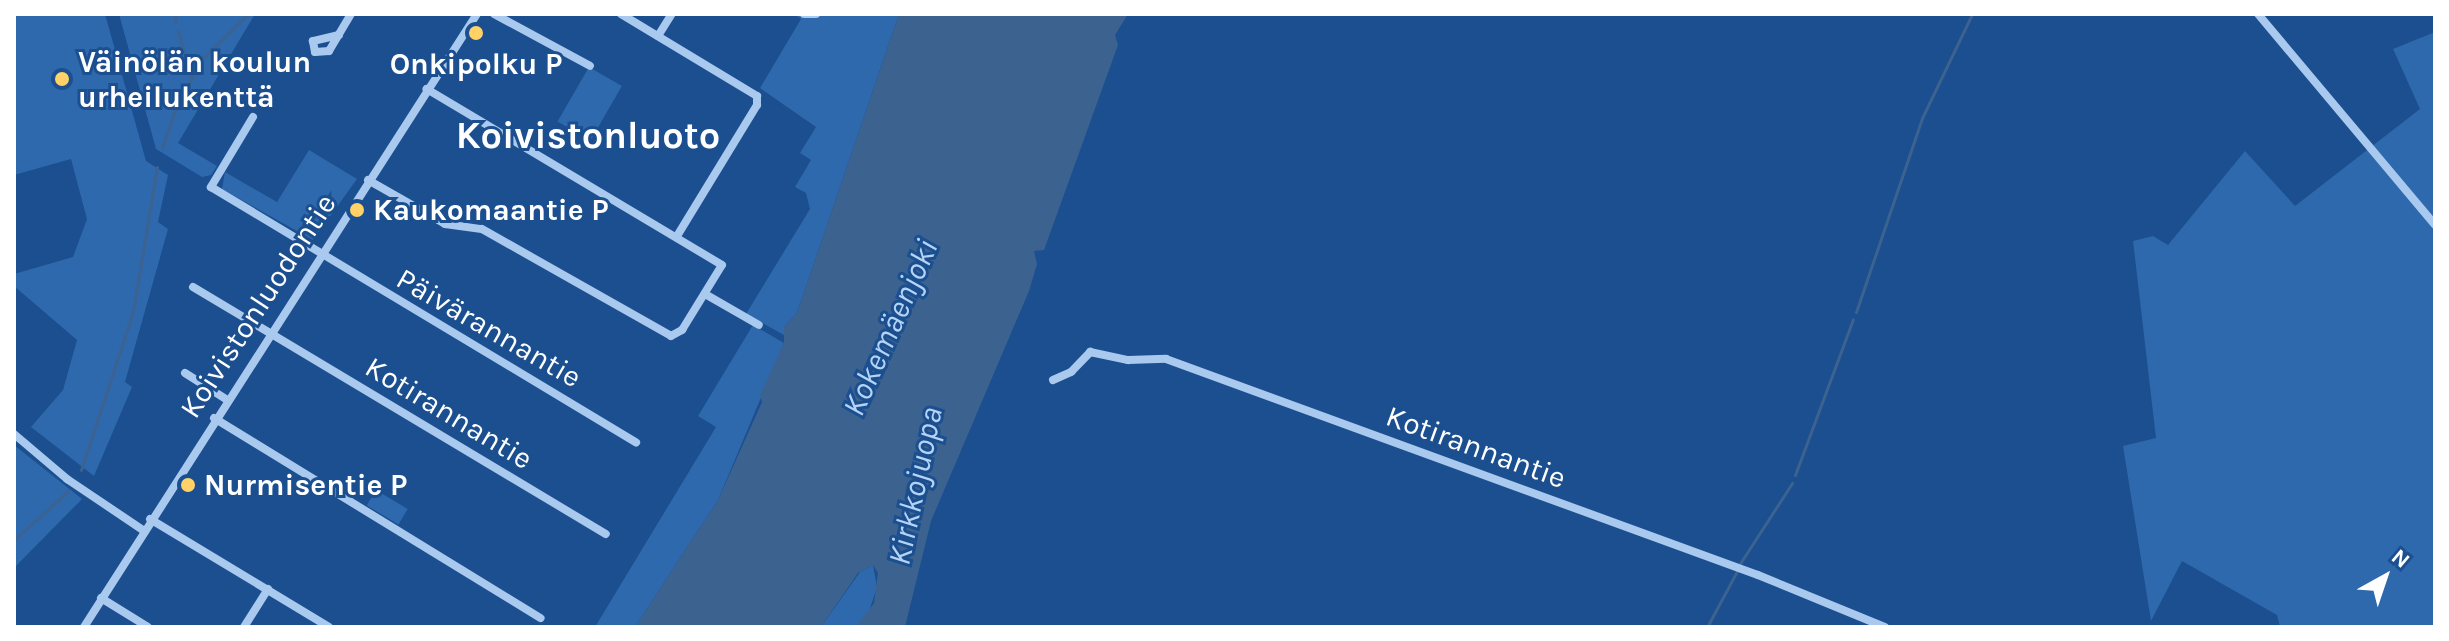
<!DOCTYPE html>
<meta charset="utf-8">
<style>
body{margin:0}
#map{position:relative;width:2449px;height:641px;overflow:hidden;background:#1b4f8f;font-family:Karla,sans-serif}
div>[style]{position:absolute}
.green>*{inset:0;background:#2e69ad;transform-origin:0 0}
.water>*{inset:0;background:#3c6290}
.stream>*{height:3px;margin:-1.5px;padding:0 1.5px;transform-origin:1.5px;border-radius:1.5px;background:#3c6290}
.minor>*{height:8px;margin:-4px;padding:0 4px;transform-origin:4px;border-radius:4px;background:#a9c9ee}
.dots>*{width:22px;height:22px;translate:-50% -50%;box-sizing:border-box;border:4px solid #1b4f8f;border-radius:50%}
span{translate:-50% -50%;white-space:nowrap;text-align:center;line-height:1.15;-webkit-text-stroke:6px #1b4f8f;paint-order:stroke}
.poi-label{font-size:30px;color:#fff;font-weight:700}
.left{translate:0 -50%;text-align:left}
.street-label{font-size:30px;color:#fff}
.water-label{font-size:32px;color:#b5d3f5;font-style:italic}
.district-label{font-size:38px;color:#fff;font-weight:700}
.frame{position:absolute;inset:0;border:16px solid #fff;pointer-events:none}
.north{position:absolute;left:2345px;top:537px;width:80px;height:80px;-webkit-text-stroke:6px #1b4f8f;paint-order:stroke;rotate:40deg;font-size:22px;font-weight:700;line-height:32px;text-align:center;color:#fff}
.north::after{content:'';display:block;margin:auto;width:28px;height:36px;background:#fff;clip-path:polygon(50% 0,100% 100%,50% 72%,0 100%)}
</style>
<div id="map">
<div class="green">
<i style="clip-path:polygon(14px 14px,105px 14px,146px 161px,168px 175px,158px 222px,168px 229px,125px 382px,132px 387px,94px 476px,31px 427px,63px 390px,77px 340px,14px 286px,14px 274px,73px 257px,87px 219px,71px 159px,14px 175px)"></i>
<i style="clip-path:polygon(119px 14px,255px 14px,178px 143px,217px 166px,211px 175px,202px 177px,156px 149px)"></i>
<i style="clip-path:polygon(794px 14px,899px 14px,797px 313px,784px 327px,784px 335px,746px 314px,810px 209px,806px 193px,795px 187px,811px 160px,800px 153px,816px 127px,760px 88px,801px 19px)"></i>
<i style="clip-path:polygon(2435px 32px,2435px 627px,2280px 627px,2277px 615px,2182px 561px,2151px 621px,2123px 446px,2156px 438px,2133px 241px,2153px 236px,2168px 245px,2245px 151px,2295px 206px,2420px 109px,2393px 49px)"></i>
<i style="left:589px;top:67px;width:38px;height:63px;rotate:30deg"></i>
<i style="clip-path:polygon(309px 150px,357px 179px,313px 240px,222px 189px,225px 172px,277px 202px)"></i>
<i style="clip-path:polygon(753px 325px,784px 343px,718px 500px,635px 627px,595px 627px,716px 427px,698px 416px)"></i>
<i style="clip-path:polygon(14px 445px,82px 499px,14px 568px)"></i>
<i style="left:376px;top:490px;width:37px;height:18px;rotate:31deg"></i>
<i style="clip-path:polygon(873px 565px,877px 587px,867px 618px,856px 627px,821px 627px,860px 572px)"></i>
</div>
<div class="water">
<i style="clip-path:polygon(899px 14px,1128px 14px,1115px 35px,1118px 45px,1044px 250px,1034px 251px,1037px 264px,1029px 291px,931px 521px,905px 627px,856px 627px,874px 603px,878px 573px,873px 565px,858px 573px,821px 627px,635px 627px,718px 500px,762px 402px,760px 395px,784px 343px,784px 327px,797px 313px)"></i>
</div>
<div class="stream">
<i style="left:174px;top:14px;width:8px;rotate:76deg"></i>
<i style="left:178px;top:31px;width:23px;rotate:75deg"></i>
<i style="left:187px;top:63px;width:16px;rotate:75deg"></i>
<i style="left:162px;top:148px;width:43px;rotate:-71.1deg"></i>
<i style="left:176px;top:107px;width:55px;rotate:-61.6deg"></i>
<i style="left:202px;top:59px;width:64px;rotate:-44.4deg"></i>
<i style="left:1856px;top:312px;width:205px;rotate:-71.2deg"></i>
<i style="left:1922px;top:118px;width:115px;rotate:-64.3deg"></i>
<i style="left:81px;top:470px;width:166px;rotate:-71.8deg"></i>
<i style="left:133px;top:312px;width:147px;rotate:-80.6deg"></i>
<i style="left:1795px;top:475px;width:166px;rotate:-69.6deg"></i>
<i style="left:14px;top:540px;width:73px;rotate:-42.2deg"></i>
<i style="left:1739px;top:565px;width:98px;rotate:-57.1deg"></i>
<i style="left:1707px;top:627px;width:64px;rotate:-61.8deg"></i>
</div>
<div class="minor">
<i style="left:494px;top:14px;width:109px;rotate:28.4deg"></i>
<i style="left:621px;top:14px;width:159px;rotate:31.1deg"></i>
<i style="left:757px;top:96px;width:9px;rotate:90deg"></i>
<i style="left:757px;top:105px;width:153px;rotate:121.4deg"></i>
<i style="left:804px;top:14px;width:12px"></i>
<i style="left:2258px;top:14px;width:275px;rotate:50deg"></i>
<i style="left:339px;top:35px;width:27px;rotate:167deg"></i>
<i style="left:313px;top:41px;width:11px;rotate:80deg"></i>
<i style="left:315px;top:52px;width:14px;rotate:-4deg"></i>
<i style="left:329px;top:51px;width:43px;rotate:-59.3deg"></i>
<i style="left:658px;top:36px;width:26px;rotate:-58deg"></i>
<i style="left:253px;top:117px;width:82px;rotate:121deg"></i>
<i style="left:211px;top:187px;width:496px;rotate:31deg"></i>
<i style="left:368px;top:180px;width:89px;rotate:29.7deg"></i>
<i style="left:445px;top:224px;width:37px;rotate:8deg"></i>
<i style="left:482px;top:229px;width:217px;rotate:29.5deg"></i>
<i style="left:671px;top:336px;width:13px;rotate:-29deg"></i>
<i style="left:682px;top:330px;width:76px;rotate:-58.4deg"></i>
<i style="left:722px;top:265px;width:344px;rotate:-149.2deg"></i>
<i style="left:193px;top:287px;width:481px;rotate:30.9deg"></i>
<i style="left:705px;top:294px;width:62px;rotate:29.9deg"></i>
<i style="left:185px;top:373px;width:49px;rotate:32.4deg"></i>
<i style="left:1053px;top:380px;width:20px;rotate:-24deg"></i>
<i style="left:1071px;top:372px;width:28px;rotate:-46deg"></i>
<i style="left:1090px;top:352px;width:39px;rotate:12deg"></i>
<i style="left:1128px;top:360px;width:38px;rotate:-2deg"></i>
<i style="left:1166px;top:359px;width:630px;rotate:20.05deg"></i>
<i style="left:1758px;top:575px;width:137px;rotate:22.3deg"></i>
<i style="left:214px;top:418px;width:383px;rotate:31.5deg"></i>
<i style="left:14px;top:434px;width:70px;rotate:40.3deg"></i>
<i style="left:67px;top:479px;width:92px;rotate:33.9deg"></i>
<i style="left:150px;top:519px;width:209px;rotate:31.1deg"></i>
<i style="left:101px;top:598px;width:55px;rotate:31.7deg"></i>
<i style="left:84px;top:627px;width:728px;rotate:-57.34deg"></i>
<i style="left:244px;top:627px;width:45px;rotate:-57.7deg"></i>
</div>
<div class="dots">
<i style="left:476px;top:33px;background:#ffd166"></i>
<i style="left:62px;top:79px;background:#ffd166"></i>
<i style="left:357px;top:210px;background:#ffd166"></i>
<i style="left:188px;top:485px;background:#ffd166"></i>
</div>
<div class="poi-label">
<span class="left" style="left:78px;top:79px">Väinölän koulun<br>urheilukenttä</span>
<span style="left:476px;top:64px">Onkipolku P</span>
<span class="left" style="left:373px;top:210px">Kaukomaantie P</span>
<span class="left" style="left:204px;top:485px">Nurmisentie P</span>
</div>
<div class="street-label">
<span style="left:258px;top:306px;rotate:-57deg">Koivistonluodontie</span>
<span style="left:489px;top:328px;rotate:30deg">Päivärannantie</span>
<span style="left:449px;top:413px;rotate:31deg">Kotirannantie</span>
<span style="left:1476px;top:447px;rotate:20deg">Kotirannantie</span>
</div>
<div class="water-label">
<span style="left:891px;top:328px;rotate:-66deg">Kokemäenjoki</span>
<span style="left:916px;top:486px;rotate:-78deg">Kirkkojuopa</span>
</div>
<div class="district-label">
<span style="left:588px;top:136px">Koivistonluoto</span>
</div>
<div class="frame"></div>
<div class="north">N</div>
</div>
